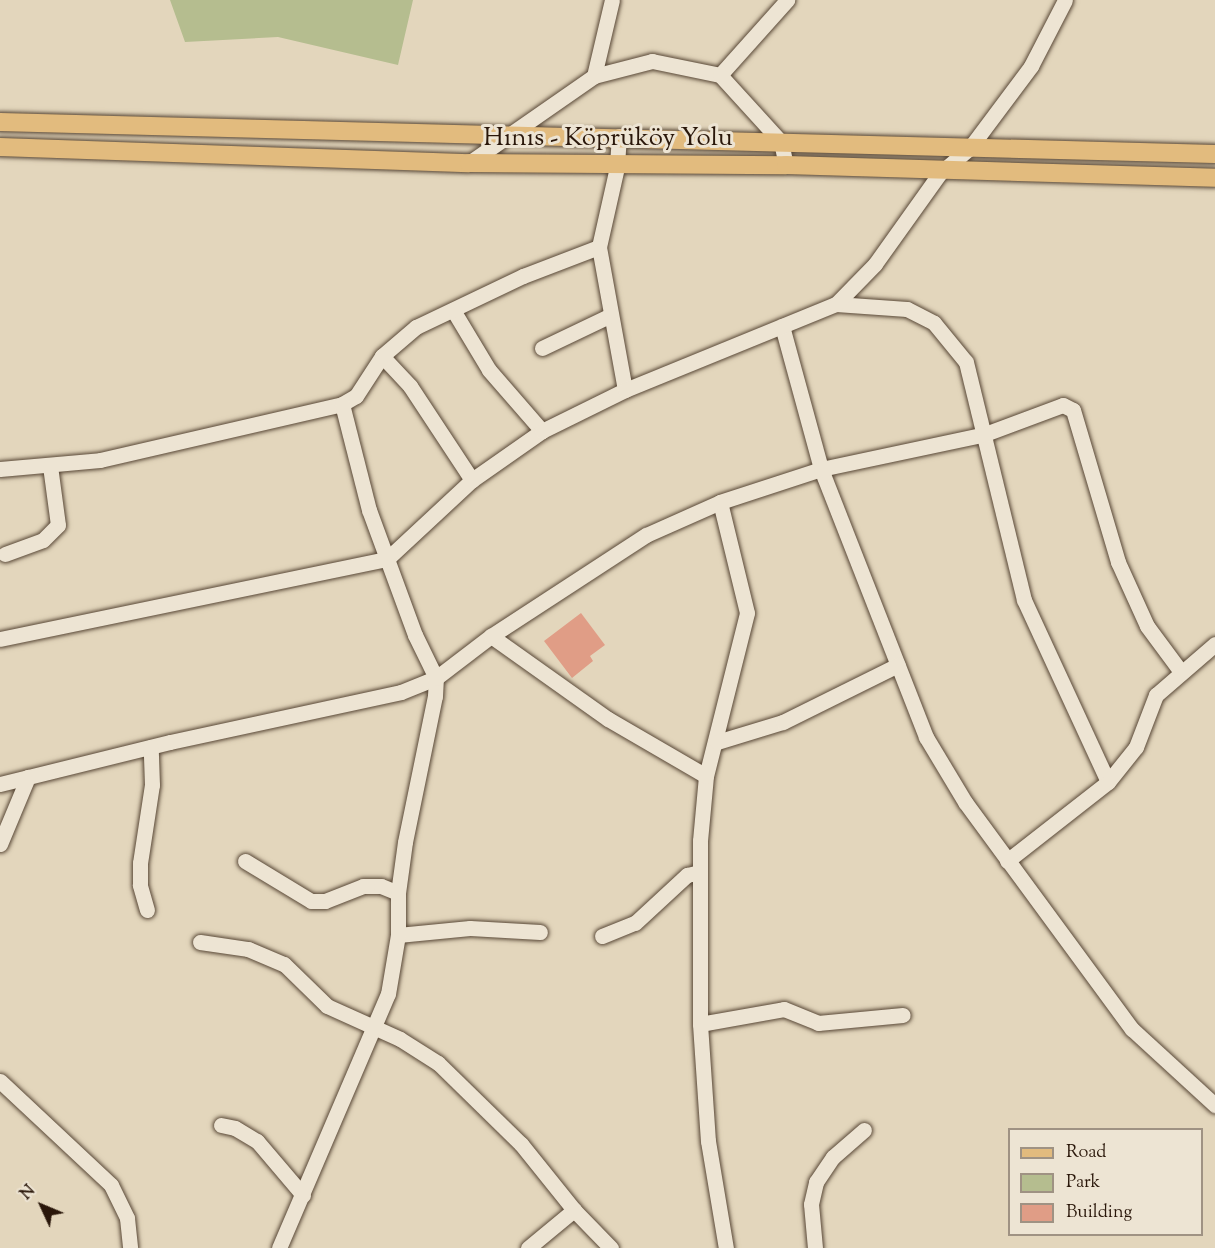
<!DOCTYPE html>
<meta charset="utf-8">
<style>
body{margin:0}
#map{position:relative;width:1215px;height:1248px;overflow:hidden;background:#e3d6bc;font-family:"Sorts Mill Goudy",serif}
div>[style]{position:absolute}
.green>*{inset:0;background:#b5bd8f}
.building>*{inset:0;background:#e09d86}
.roads{filter:drop-shadow(0 0 2px #584736) drop-shadow(0 0 2px #584736)}
.minor>*{height:15px;margin:-7.5px;padding:0 7.5px;transform-origin:7.5px;border-radius:7.5px;background:#ede4d3}
.major>*{height:18px;margin:-9px;padding:0 9px;transform-origin:9px;border-radius:9px;background:#e2bb7e}
span{translate:-50% -50%;white-space:nowrap;text-align:center;line-height:1.15;-webkit-text-stroke:6px #ede4d3;paint-order:stroke}
.street-label{font-size:26px;color:#2a170a}
.legend{position:absolute;left:1008px;top:1128px;width:195px;height:108px;box-sizing:border-box;background:#ede4d3;border:2px solid #9f9283;margin:0;padding:8px 10px;list-style:none;font-size:18px;color:#2a170a}
.legend li{display:flex;align-items:center;gap:12px;height:30px}
.legend b{width:30px;border:2px solid #9f9283}
.north{position:absolute;left:12px;top:1176px;width:60px;height:60px;-webkit-text-stroke:4px #ede4d3;paint-order:stroke;rotate:314deg;font-size:16px;font-weight:700;line-height:24px;text-align:center;color:#2a170a}
.north::after{content:'';display:block;margin:auto;width:21px;height:27px;background:#2a170a;clip-path:polygon(50% 0,100% 100%,50% 72%,0 100%)}
</style>
<div id="map">
<div class="green">
<i style="clip-path:polygon(170px 0,413px 0,398px 65px,278px 37px,185px 42px)"></i>
</div>
<div class="building">
<i style="clip-path:polygon(581px 613px,605px 645px,590px 656px,593px 661px,572px 678px,544px 641px)"></i>
</div>
<div class="roads">
<div class="minor">
<i style="left:720px;top:75px;width:101px;rotate:-48.2deg"></i>
<i style="left:594px;top:76px;width:78px;rotate:-76.7deg"></i>
<i style="left:619px;top:136px;width:31px;rotate:94deg"></i>
<i style="left:617px;top:167px;width:82px;rotate:102.7deg"></i>
<i style="left:599px;top:247px;width:145px;rotate:79.7deg"></i>
<i style="left:469px;top:163px;width:152px;rotate:-34.8deg"></i>
<i style="left:594px;top:76px;width:60px;rotate:-14.5deg"></i>
<i style="left:652px;top:61px;width:69px;rotate:11.6deg"></i>
<i style="left:720px;top:75px;width:91px;rotate:47.7deg"></i>
<i style="left:781px;top:142px;width:24px;rotate:78deg"></i>
<i style="left:836px;top:304px;width:71px;rotate:4deg"></i>
<i style="left:907px;top:309px;width:30px;rotate:27deg"></i>
<i style="left:934px;top:323px;width:50px;rotate:50.6deg"></i>
<i style="left:966px;top:362px;width:245px;rotate:76.3deg"></i>
<i style="left:1024px;top:600px;width:200px;rotate:65.2deg"></i>
<i style="left:453px;top:310px;width:70px;rotate:59deg"></i>
<i style="left:489px;top:370px;width:81px;rotate:49deg"></i>
<i style="left:782px;top:326px;width:148px;rotate:74.7deg"></i>
<i style="left:821px;top:469px;width:288px;rotate:68.6deg"></i>
<i style="left:926px;top:737px;width:76px;rotate:59deg"></i>
<i style="left:965px;top:802px;width:282px;rotate:53.7deg"></i>
<i style="left:1132px;top:1029px;width:113px;rotate:42.5deg"></i>
<i style="left:542px;top:348px;width:76px;rotate:-25.6deg"></i>
<i style="left:382px;top:356px;width:41px;rotate:47deg"></i>
<i style="left:410px;top:386px;width:113px;rotate:56.6deg"></i>
<i style="left:0;top:469px;width:100px;rotate:-5.1deg"></i>
<i style="left:100px;top:460px;width:248px;rotate:-13deg"></i>
<i style="left:342px;top:404px;width:16px;rotate:-30deg"></i>
<i style="left:356px;top:396px;width:48px;rotate:-57deg"></i>
<i style="left:382px;top:356px;width:45px;rotate:-40.5deg"></i>
<i style="left:416px;top:327px;width:119px;rotate:-25.5deg"></i>
<i style="left:523px;top:276px;width:81px;rotate:-20.9deg"></i>
<i style="left:720px;top:502px;width:114px;rotate:76.3deg"></i>
<i style="left:747px;top:613px;width:168px;rotate:104.1deg"></i>
<i style="left:706px;top:776px;width:65px;rotate:95.3deg"></i>
<i style="left:700px;top:841px;width:183px;rotate:90deg"></i>
<i style="left:700px;top:1024px;width:117px;rotate:86.1deg"></i>
<i style="left:708px;top:1141px;width:109px;rotate:80.5deg"></i>
<i style="left:5px;top:554px;width:40px;rotate:-20.2deg"></i>
<i style="left:43px;top:540px;width:21px;rotate:-45deg"></i>
<i style="left:58px;top:525px;width:60px;rotate:-97.7deg"></i>
<i style="left:491px;top:636px;width:143px;rotate:35.4deg"></i>
<i style="left:608px;top:719px;width:113px;rotate:30.2deg"></i>
<i style="left:0;top:639px;width:395px;rotate:-11.7deg"></i>
<i style="left:387px;top:559px;width:116px;rotate:-42.9deg"></i>
<i style="left:472px;top:480px;width:85px;rotate:-35deg"></i>
<i style="left:542px;top:431px;width:93px;rotate:-26.3deg"></i>
<i style="left:625px;top:390px;width:228px;rotate:-22.2deg"></i>
<i style="left:836px;top:304px;width:56px;rotate:-45.7deg"></i>
<i style="left:875px;top:264px;width:112px;rotate:-54.5deg"></i>
<i style="left:940px;top:173px;width:38px;rotate:-40deg"></i>
<i style="left:969px;top:149px;width:104px;rotate:-53.2deg"></i>
<i style="left:1031px;top:66px;width:74px;rotate:-62.7deg"></i>
<i style="left:717px;top:742px;width:69px;rotate:-16.9deg"></i>
<i style="left:783px;top:722px;width:128px;rotate:-26.4deg"></i>
<i style="left:0;top:784px;width:175px;rotate:-13.9deg"></i>
<i style="left:170px;top:742px;width:236px;rotate:-12.2deg"></i>
<i style="left:401px;top:692px;width:38px;rotate:-22deg"></i>
<i style="left:436px;top:678px;width:69px;rotate:-37.4deg"></i>
<i style="left:491px;top:636px;width:185px;rotate:-33.1deg"></i>
<i style="left:646px;top:535px;width:81px;rotate:-24deg"></i>
<i style="left:720px;top:502px;width:106px;rotate:-18.1deg"></i>
<i style="left:821px;top:469px;width:168px;rotate:-12deg"></i>
<i style="left:985px;top:434px;width:83px;rotate:-20.4deg"></i>
<i style="left:1063px;top:405px;width:11px;rotate:27deg"></i>
<i style="left:1073px;top:410px;width:159px;rotate:73.5deg"></i>
<i style="left:1118px;top:562px;width:70px;rotate:65.6deg"></i>
<i style="left:1147px;top:626px;width:57px;rotate:53.5deg"></i>
<i style="left:0;top:844px;width:73px;rotate:-67.3deg"></i>
<i style="left:245px;top:861px;width:77px;rotate:31.2deg"></i>
<i style="left:311px;top:901px;width:14px"></i>
<i style="left:325px;top:901px;width:41px;rotate:-21.5deg"></i>
<i style="left:363px;top:886px;width:18px"></i>
<i style="left:381px;top:886px;width:18px;rotate:22deg"></i>
<i style="left:1007px;top:861px;width:128px;rotate:-38deg"></i>
<i style="left:1108px;top:782px;width:45px;rotate:-51.3deg"></i>
<i style="left:1136px;top:747px;width:56px;rotate:-69deg"></i>
<i style="left:1156px;top:695px;width:78px;rotate:-40.8deg"></i>
<i style="left:147px;top:910px;width:26px;rotate:-106deg"></i>
<i style="left:140px;top:885px;width:22px;rotate:-90deg"></i>
<i style="left:140px;top:863px;width:79px;rotate:-81.3deg"></i>
<i style="left:152px;top:785px;width:38px;rotate:-92deg"></i>
<i style="left:398px;top:935px;width:72px;rotate:-5.6deg"></i>
<i style="left:470px;top:928px;width:70px;rotate:3.3deg"></i>
<i style="left:602px;top:936px;width:35px;rotate:-22deg"></i>
<i style="left:635px;top:923px;width:71px;rotate:-42.7deg"></i>
<i style="left:687px;top:875px;width:13px;rotate:-13deg"></i>
<i style="left:200px;top:942px;width:49px;rotate:8.3deg"></i>
<i style="left:248px;top:949px;width:39px;rotate:23deg"></i>
<i style="left:284px;top:964px;width:60px;rotate:44.3deg"></i>
<i style="left:327px;top:1006px;width:80px;rotate:24.3deg"></i>
<i style="left:400px;top:1039px;width:45px;rotate:32.3deg"></i>
<i style="left:438px;top:1063px;width:116px;rotate:44.3deg"></i>
<i style="left:521px;top:1144px;width:85px;rotate:51.2deg"></i>
<i style="left:574px;top:1210px;width:53px;rotate:45.8deg"></i>
<i style="left:700px;top:1024px;width:85px;rotate:-10.1deg"></i>
<i style="left:784px;top:1009px;width:37px;rotate:22deg"></i>
<i style="left:818px;top:1023px;width:85px;rotate:-5.4deg"></i>
<i style="left:0;top:1081px;width:152px;rotate:43.1deg"></i>
<i style="left:111px;top:1185px;width:37px;rotate:64deg"></i>
<i style="left:127px;top:1218px;width:30px;rotate:84deg"></i>
<i style="left:221px;top:1125px;width:14px;rotate:12deg"></i>
<i style="left:235px;top:1128px;width:26px;rotate:31deg"></i>
<i style="left:257px;top:1141px;width:71px;rotate:49.6deg"></i>
<i style="left:279px;top:1248px;width:276px;rotate:-66.8deg"></i>
<i style="left:388px;top:994px;width:60px;rotate:-80.4deg"></i>
<i style="left:398px;top:935px;width:42px;rotate:-90deg"></i>
<i style="left:398px;top:893px;width:51px;rotate:-82.2deg"></i>
<i style="left:405px;top:842px;width:149px;rotate:-78.4deg"></i>
<i style="left:435px;top:696px;width:18px;rotate:-87deg"></i>
<i style="left:436px;top:678px;width:48px;rotate:-116deg"></i>
<i style="left:415px;top:635px;width:133px;rotate:-110.2deg"></i>
<i style="left:369px;top:510px;width:109px;rotate:-104.3deg"></i>
<i style="left:528px;top:1248px;width:60px;rotate:-39.6deg"></i>
<i style="left:815px;top:1248px;width:44px;rotate:-95.2deg"></i>
<i style="left:811px;top:1204px;width:23px;rotate:-77deg"></i>
<i style="left:816px;top:1182px;width:30px;rotate:-56deg"></i>
<i style="left:833px;top:1157px;width:41px;rotate:-41.1deg"></i>
</div>
<div class="major">
<i style="left:0;top:122px;width:1215px;rotate:1.51deg"></i>
<i style="left:0;top:147px;width:469px;rotate:2deg"></i>
<i style="left:469px;top:163px;width:317px;rotate:0.4deg"></i>
<i style="left:786px;top:165px;width:429px;rotate:1.7deg"></i>
</div>
</div>
<div class="street-label">
<span style="left:608px;top:139px">Hınıs - Köprüköy Yolu</span>
</div>
<ul class="legend">
<li><b style="height:8px;background:#e2bb7e"></b>Road</li>
<li><b style="height:16px;background:#b5bd8f"></b>Park</li>
<li><b style="height:16px;background:#e09d86"></b>Building</li>
</ul>
<div class="north">N</div>
</div>
